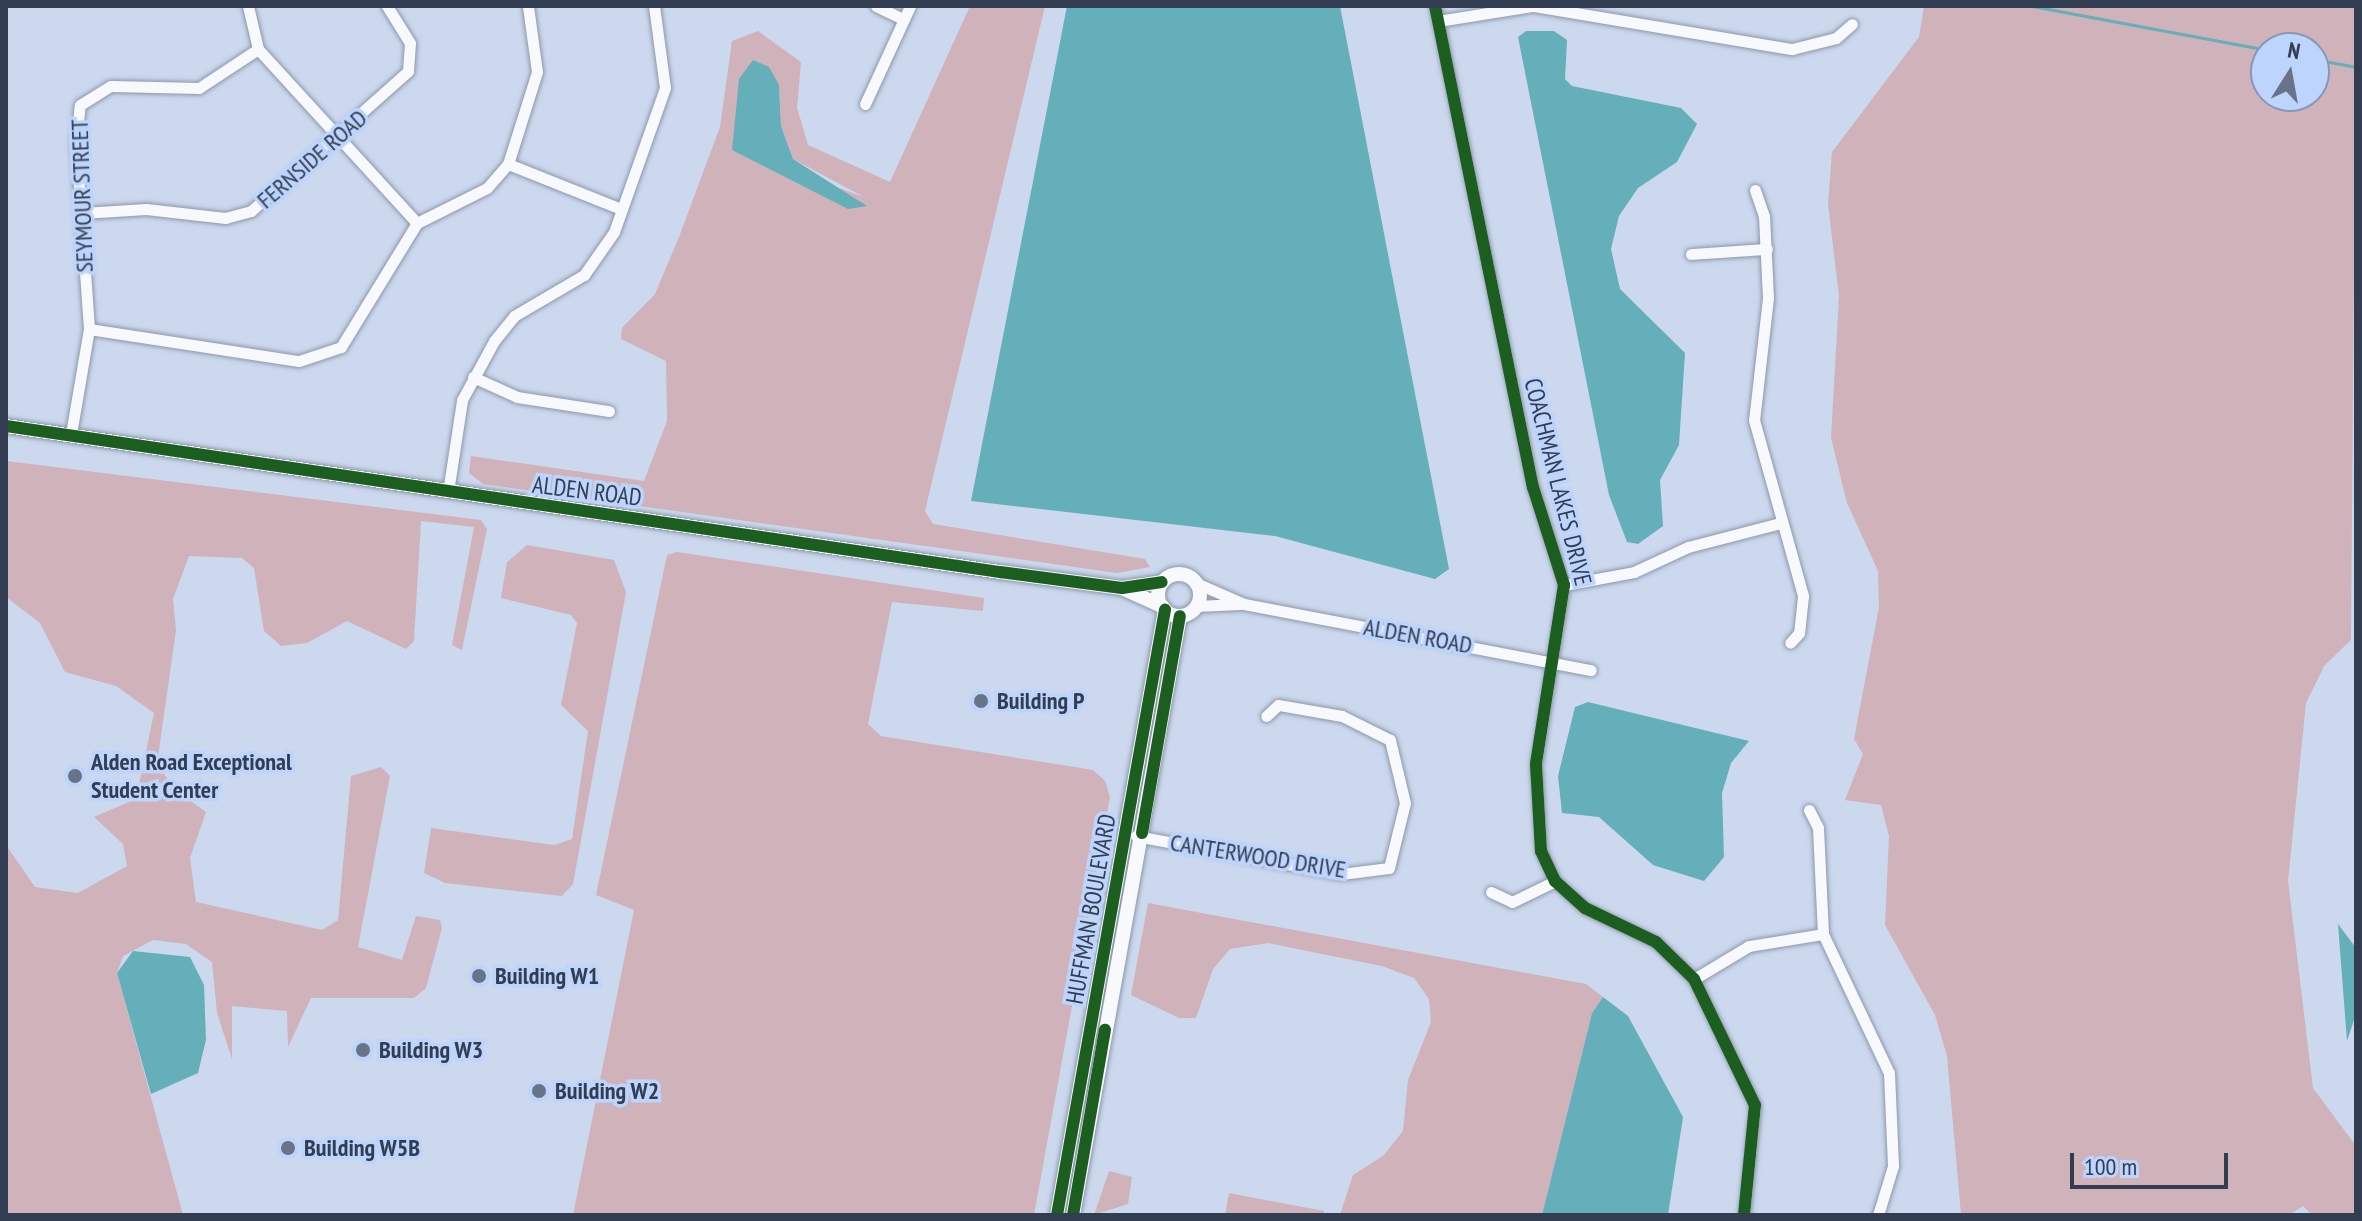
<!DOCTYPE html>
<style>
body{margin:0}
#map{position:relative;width:2362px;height:1221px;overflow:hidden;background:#cbd8ee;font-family:"PT Sans Narrow",sans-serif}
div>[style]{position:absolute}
.green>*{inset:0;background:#d0b2ba}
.water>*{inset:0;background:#65afba}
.stream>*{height:3px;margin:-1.5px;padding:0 1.5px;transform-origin:1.5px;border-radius:1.5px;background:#65afba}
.roads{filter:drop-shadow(0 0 2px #8d98aa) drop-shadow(0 0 2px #8d98aa)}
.minor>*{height:11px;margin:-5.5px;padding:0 5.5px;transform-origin:5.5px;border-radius:5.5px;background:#f7f9fc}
.tertiary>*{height:14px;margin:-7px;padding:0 7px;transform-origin:7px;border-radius:7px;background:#f7f9fc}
.tertiary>.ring{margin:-7px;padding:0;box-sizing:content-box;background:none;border:14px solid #f7f9fc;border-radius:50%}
.cycleway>*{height:12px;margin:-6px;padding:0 6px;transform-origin:6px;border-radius:6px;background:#1b5e20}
.dots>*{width:22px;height:22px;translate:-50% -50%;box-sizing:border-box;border:4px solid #bdd4fc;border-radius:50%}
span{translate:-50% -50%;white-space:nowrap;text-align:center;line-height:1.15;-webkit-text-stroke:7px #bdd4fc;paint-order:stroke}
.street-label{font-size:24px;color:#323d51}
.poi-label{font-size:24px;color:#323d51;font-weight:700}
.left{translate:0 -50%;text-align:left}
.frame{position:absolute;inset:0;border:8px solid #323d51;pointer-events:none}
.north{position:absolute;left:2250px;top:32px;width:80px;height:80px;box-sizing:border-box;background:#bdd4fc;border:2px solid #8598b8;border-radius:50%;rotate:11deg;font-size:22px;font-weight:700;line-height:32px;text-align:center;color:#323d51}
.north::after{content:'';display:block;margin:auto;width:28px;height:36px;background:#687388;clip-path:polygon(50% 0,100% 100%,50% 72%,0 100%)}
.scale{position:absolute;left:2070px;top:1153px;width:158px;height:36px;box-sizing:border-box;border:4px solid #323d51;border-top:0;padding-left:10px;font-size:24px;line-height:28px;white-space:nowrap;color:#323d51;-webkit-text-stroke:6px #bdd4fc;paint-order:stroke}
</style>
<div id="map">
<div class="green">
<i style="clip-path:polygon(evenodd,970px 6px,1045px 6px,925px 511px,933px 524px,1145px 559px,1150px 567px,1117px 573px,483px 484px,469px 473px,471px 456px,644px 481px,667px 421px,666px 361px,621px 339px,622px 328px,655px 294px,679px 237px,720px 127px,732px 41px,758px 31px,801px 62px,797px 108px,808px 145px,890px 182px,970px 6px,779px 85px,781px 126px,793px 159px,864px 197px,732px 150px,779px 85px)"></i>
<i style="clip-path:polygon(evenodd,1924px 6px,2356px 6px,2351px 640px,2324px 666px,2306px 703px,2288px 881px,2313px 1088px,2356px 1146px,2356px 1215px,2312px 1215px,2303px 1206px,2289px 1215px,1961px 1215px,1947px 1056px,1935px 1015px,1885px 925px,1889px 836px,1881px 805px,1845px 800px,1863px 754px,1854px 739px,1879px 607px,1878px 571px,1847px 503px,1831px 438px,1839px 296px,1828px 204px,1832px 152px,1919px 37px,1924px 6px,2314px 48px,2314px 96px,2266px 96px,2266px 48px,2314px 48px)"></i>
<i style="clip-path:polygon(6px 461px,481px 520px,487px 529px,462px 650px,452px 645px,474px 527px,421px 521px,414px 641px,406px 649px,347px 621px,307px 643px,281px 646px,264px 631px,254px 568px,242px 558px,189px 556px,173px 599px,176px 630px,157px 764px,176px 791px,206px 812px,190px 858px,196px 902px,322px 930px,338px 920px,351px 776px,381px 767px,390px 776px,358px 947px,402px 960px,416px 916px,440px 920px,442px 928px,426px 988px,414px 998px,311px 998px,288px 1047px,287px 1011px,232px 1006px,232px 1059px,217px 1013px,212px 962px,186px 944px,153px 940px,123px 956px,117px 973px,183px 1215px,6px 1215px,6px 845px,35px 887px,78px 893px,127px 866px,123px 844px,94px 817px,136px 799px,154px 713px,116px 686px,65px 672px,40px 623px,6px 597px)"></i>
<i style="clip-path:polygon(527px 545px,614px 560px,626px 592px,573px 884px,562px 896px,445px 883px,424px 873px,431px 828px,554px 845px,572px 839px,588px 731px,561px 705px,577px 623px,571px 615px,501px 598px,507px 562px)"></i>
<i style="clip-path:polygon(677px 552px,984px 598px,983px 611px,892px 602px,868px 724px,881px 736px,1093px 770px,1105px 781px,1110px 797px,1034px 1215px,573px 1215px,634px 910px,596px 895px,667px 555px)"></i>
<i style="clip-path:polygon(1148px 903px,1586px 984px,1603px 997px,1592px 1013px,1542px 1215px,1340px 1215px,1353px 1175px,1383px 1156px,1403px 1131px,1408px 1080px,1431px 1022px,1429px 999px,1414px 978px,1382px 966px,1268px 943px,1230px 949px,1213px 969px,1196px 1018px,1179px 1018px,1131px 995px)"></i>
<i style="clip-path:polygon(1109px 1171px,1132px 1177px,1128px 1204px,1094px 1215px)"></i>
<i style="clip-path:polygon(1229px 1193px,1324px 1211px,1323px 1215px,1225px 1215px)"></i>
</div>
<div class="water">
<i style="clip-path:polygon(1067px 6px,1340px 6px,1449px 569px,1435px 579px,1275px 536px,971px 501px)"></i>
<i style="clip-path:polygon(1526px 31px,1554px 31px,1567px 40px,1565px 79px,1572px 86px,1681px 108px,1697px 124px,1677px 162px,1638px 188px,1619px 216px,1611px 249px,1620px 289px,1685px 353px,1679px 445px,1660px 480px,1663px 526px,1638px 544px,1627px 542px,1609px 495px,1518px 37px)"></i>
<i style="clip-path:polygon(753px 60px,769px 67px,779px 85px,781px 126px,793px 159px,867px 206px,848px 209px,732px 150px,739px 79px)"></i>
<i style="clip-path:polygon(1588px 702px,1749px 741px,1731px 763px,1722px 793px,1724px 857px,1704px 881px,1653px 865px,1599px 817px,1562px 813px,1558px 776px,1575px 707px)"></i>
<i style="clip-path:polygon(2338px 924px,2356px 948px,2356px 1014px,2347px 1041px)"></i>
<i style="clip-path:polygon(133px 951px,190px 957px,204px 985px,206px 1040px,198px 1073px,151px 1094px,117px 973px)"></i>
<i style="clip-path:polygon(1603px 997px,1628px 1016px,1683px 1117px,1668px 1215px,1542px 1215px,1592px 1013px)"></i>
</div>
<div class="stream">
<i style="left:2032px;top:6px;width:238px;rotate:10.6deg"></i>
<i style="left:2314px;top:59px;width:43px;rotate:10.8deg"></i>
</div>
<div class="roads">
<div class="minor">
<i style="left:248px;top:6px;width:44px;rotate:76.9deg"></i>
<i style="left:258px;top:49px;width:236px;rotate:47.6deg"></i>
<i style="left:876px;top:6px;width:30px;rotate:26deg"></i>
<i style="left:1435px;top:6px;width:491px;rotate:78.5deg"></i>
<i style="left:1533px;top:487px;width:103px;rotate:72.4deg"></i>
<i style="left:1564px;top:585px;width:181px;rotate:98.9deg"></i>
<i style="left:1536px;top:764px;width:87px;rotate:86.7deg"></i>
<i style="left:1541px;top:851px;width:33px;rotate:65deg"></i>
<i style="left:1555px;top:881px;width:40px;rotate:42deg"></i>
<i style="left:1585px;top:908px;width:79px;rotate:25.6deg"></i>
<i style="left:1656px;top:942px;width:53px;rotate:44.2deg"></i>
<i style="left:1694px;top:979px;width:140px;rotate:64.2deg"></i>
<i style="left:1755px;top:1105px;width:111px;rotate:95.7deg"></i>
<i style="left:1534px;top:6px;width:262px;rotate:9.5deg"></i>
<i style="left:1792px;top:49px;width:45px;rotate:-14deg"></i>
<i style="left:1836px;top:38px;width:21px;rotate:-41deg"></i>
<i style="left:1438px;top:21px;width:95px;rotate:-9.1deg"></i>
<i style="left:865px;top:104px;width:108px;rotate:-65.3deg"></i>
<i style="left:508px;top:164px;width:122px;rotate:21.7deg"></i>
<i style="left:1755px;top:190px;width:28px;rotate:71deg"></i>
<i style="left:1764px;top:216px;width:82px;rotate:87.2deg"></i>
<i style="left:1768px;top:298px;width:123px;rotate:96.5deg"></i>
<i style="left:1754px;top:420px;width:183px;rotate:74.4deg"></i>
<i style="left:1803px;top:596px;width:37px;rotate:96deg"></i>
<i style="left:1799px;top:633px;width:13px;rotate:132deg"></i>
<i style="left:82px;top:213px;width:64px;rotate:-3.6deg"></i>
<i style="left:146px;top:209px;width:80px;rotate:6.5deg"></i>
<i style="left:225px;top:218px;width:27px;rotate:-15deg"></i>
<i style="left:251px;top:211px;width:210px;rotate:-41.7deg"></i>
<i style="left:408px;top:71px;width:28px;rotate:-86deg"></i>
<i style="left:410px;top:43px;width:44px;rotate:-121.9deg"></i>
<i style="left:1691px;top:254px;width:76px;rotate:-3.8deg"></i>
<i style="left:89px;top:329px;width:212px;rotate:8.7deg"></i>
<i style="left:299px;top:361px;width:44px;rotate:-18.4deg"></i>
<i style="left:341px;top:347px;width:145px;rotate:-58.5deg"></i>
<i style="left:417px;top:223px;width:78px;rotate:-26.6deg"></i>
<i style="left:487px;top:188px;width:32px;rotate:-49deg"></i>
<i style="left:508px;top:164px;width:96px;rotate:-72.5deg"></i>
<i style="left:537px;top:72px;width:67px;rotate:-97.8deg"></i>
<i style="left:473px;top:377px;width:48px;rotate:24.4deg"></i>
<i style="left:517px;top:397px;width:93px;rotate:8.7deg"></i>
<i style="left:71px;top:434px;width:107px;rotate:-80.3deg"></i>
<i style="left:89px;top:329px;width:188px;rotate:-94deg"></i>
<i style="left:76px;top:141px;width:36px;rotate:-84deg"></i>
<i style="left:80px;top:105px;width:36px;rotate:-32deg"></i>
<i style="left:111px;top:86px;width:88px;rotate:1.3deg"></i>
<i style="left:199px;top:88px;width:71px;rotate:-33.5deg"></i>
<i style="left:448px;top:492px;width:93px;rotate:-81.3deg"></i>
<i style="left:462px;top:400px;width:67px;rotate:-61.5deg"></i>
<i style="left:494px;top:341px;width:32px;rotate:-51deg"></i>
<i style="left:514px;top:316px;width:81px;rotate:-30.4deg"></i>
<i style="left:584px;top:275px;width:52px;rotate:-55.1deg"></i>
<i style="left:614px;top:232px;width:153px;rotate:-70.5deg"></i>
<i style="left:665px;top:88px;width:83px;rotate:-97.6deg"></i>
<i style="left:1196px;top:583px;width:52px;rotate:23.6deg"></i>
<i style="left:1244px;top:604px;width:353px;rotate:10.8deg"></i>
<i style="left:1564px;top:585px;width:71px;rotate:-10.5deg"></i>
<i style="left:1634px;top:572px;width:60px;rotate:-24.8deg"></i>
<i style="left:1688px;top:547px;width:95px;rotate:-14.6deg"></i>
<i style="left:1196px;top:606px;width:44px;rotate:-2.6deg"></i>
<i style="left:1809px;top:810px;width:20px;rotate:63deg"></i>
<i style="left:1818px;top:828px;width:106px;rotate:87.3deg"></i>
<i style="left:1823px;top:934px;width:154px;rotate:64.6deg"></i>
<i style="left:1889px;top:1073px;width:93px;rotate:87.5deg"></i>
<i style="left:1893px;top:1166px;width:51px;rotate:107deg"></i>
<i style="left:1136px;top:836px;width:208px;rotate:10.5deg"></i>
<i style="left:1341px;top:874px;width:48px;rotate:-7.1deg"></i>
<i style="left:1389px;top:868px;width:67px;rotate:-76.2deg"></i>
<i style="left:1405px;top:803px;width:65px;rotate:-103.4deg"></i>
<i style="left:1390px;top:740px;width:54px;rotate:-153.4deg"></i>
<i style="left:1342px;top:716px;width:65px;rotate:-170.2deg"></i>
<i style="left:1278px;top:705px;width:16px;rotate:137deg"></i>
<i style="left:1491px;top:892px;width:23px;rotate:25deg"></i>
<i style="left:1512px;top:902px;width:48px;rotate:-26deg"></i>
<i style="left:1694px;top:979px;width:64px;rotate:-31deg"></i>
<i style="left:1749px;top:946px;width:75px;rotate:-9.2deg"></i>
</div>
<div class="tertiary">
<i style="left:6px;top:426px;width:1005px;rotate:8.36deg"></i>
<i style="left:1000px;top:572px;width:123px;rotate:7.5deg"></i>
<i style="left:1122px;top:588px;width:40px;rotate:-8.5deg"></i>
<i class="ring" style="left:1158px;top:574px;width:28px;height:28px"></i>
<i style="left:1122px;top:588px;width:44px;rotate:24.2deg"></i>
<i style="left:1057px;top:1215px;width:615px;rotate:-79.88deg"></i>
<i style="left:1073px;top:1215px;width:608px;rotate:-79.87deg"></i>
</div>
</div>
<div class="cycleway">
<i style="left:1435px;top:6px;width:491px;rotate:78.5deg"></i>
<i style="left:1533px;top:487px;width:103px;rotate:72.4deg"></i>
<i style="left:1564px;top:585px;width:181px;rotate:98.9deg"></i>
<i style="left:1536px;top:764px;width:87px;rotate:86.7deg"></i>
<i style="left:1541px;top:851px;width:33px;rotate:65deg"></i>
<i style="left:1555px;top:881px;width:40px;rotate:42deg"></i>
<i style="left:1585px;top:908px;width:79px;rotate:25.6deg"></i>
<i style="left:1656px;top:942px;width:53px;rotate:44.2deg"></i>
<i style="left:1694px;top:979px;width:140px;rotate:64.2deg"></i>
<i style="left:1755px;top:1105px;width:111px;rotate:95.7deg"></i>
<i style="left:6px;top:426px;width:1005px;rotate:8.36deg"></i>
<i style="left:1000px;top:572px;width:123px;rotate:7.5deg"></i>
<i style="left:1122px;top:588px;width:40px;rotate:-8.5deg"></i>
<i style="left:1142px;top:833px;width:220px;rotate:-80.1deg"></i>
<i style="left:1057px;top:1215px;width:615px;rotate:-79.88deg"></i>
<i style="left:1073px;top:1215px;width:188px;rotate:-80.2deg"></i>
</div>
<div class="dots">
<i style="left:981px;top:701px;background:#687388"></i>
<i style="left:75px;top:776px;background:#687388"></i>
<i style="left:479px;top:976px;background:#687388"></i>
<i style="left:363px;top:1050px;background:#687388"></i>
<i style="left:539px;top:1091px;background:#687388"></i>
<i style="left:288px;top:1148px;background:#687388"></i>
</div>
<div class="street-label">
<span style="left:312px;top:159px;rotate:-41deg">FERNSIDE ROAD</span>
<span style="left:82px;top:196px;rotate:-92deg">SEYMOUR STREET</span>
<span style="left:1558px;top:482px;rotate:76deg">COACHMAN LAKES DRIVE</span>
<span style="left:587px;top:491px;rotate:7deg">ALDEN ROAD</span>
<span style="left:1418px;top:636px;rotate:10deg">ALDEN ROAD</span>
<span style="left:1258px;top:856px;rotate:9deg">CANTERWOOD DRIVE</span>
<span style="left:1091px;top:909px;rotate:-80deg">HUFFMAN BOULEVARD</span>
</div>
<div class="poi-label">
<span class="left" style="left:997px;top:701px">Building P</span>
<span class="left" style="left:91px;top:776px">Alden Road Exceptional<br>Student Center</span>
<span class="left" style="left:495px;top:976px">Building W1</span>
<span class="left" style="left:379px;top:1050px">Building W3</span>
<span class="left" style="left:555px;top:1091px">Building W2</span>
<span class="left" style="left:304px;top:1148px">Building W5B</span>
</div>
<div class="frame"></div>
<div class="north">N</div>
<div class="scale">100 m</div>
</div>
